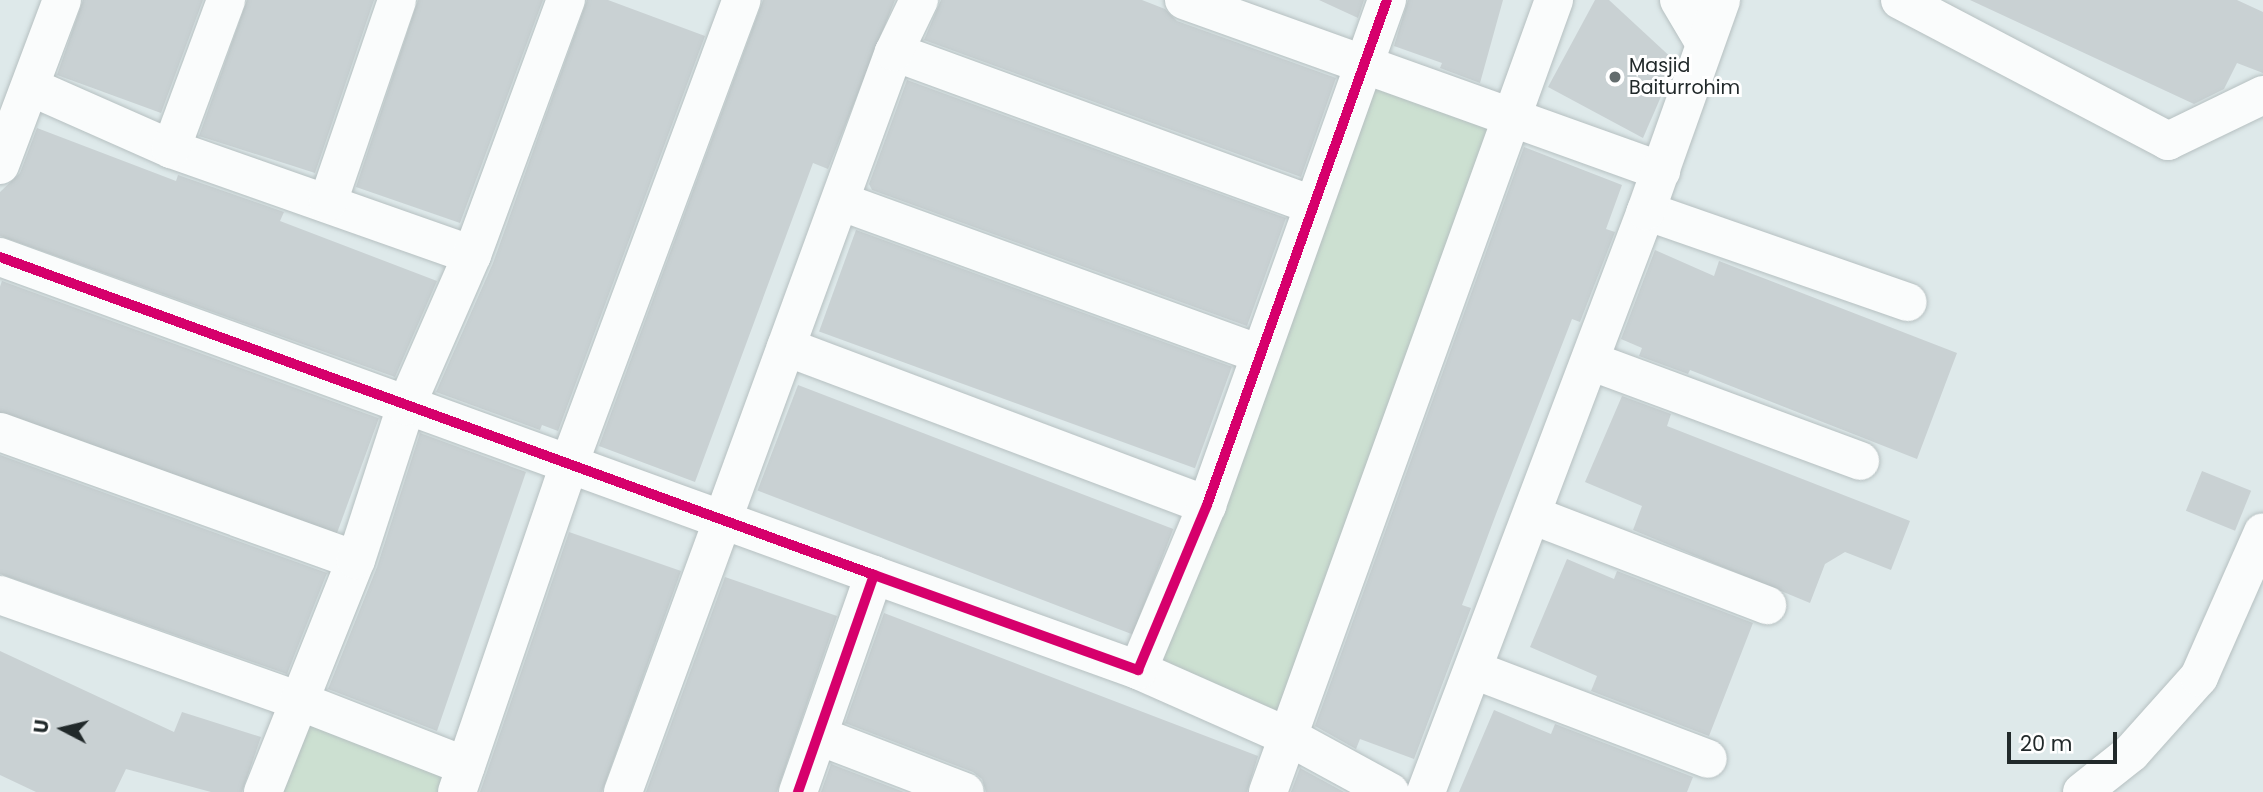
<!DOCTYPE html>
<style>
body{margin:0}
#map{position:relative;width:2263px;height:792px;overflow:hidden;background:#dee9ea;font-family:Poppins,sans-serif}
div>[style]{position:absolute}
.green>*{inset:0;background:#cce0d1;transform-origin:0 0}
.building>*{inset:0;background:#c9d1d3;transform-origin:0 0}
.roads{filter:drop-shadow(0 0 2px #b6c0c1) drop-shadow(0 0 2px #b6c0c1)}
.minor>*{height:38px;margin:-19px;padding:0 19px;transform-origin:19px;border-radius:19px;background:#fafcfc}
.cycleway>*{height:10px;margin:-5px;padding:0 5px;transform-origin:5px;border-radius:5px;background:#d6006c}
.dots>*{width:19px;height:19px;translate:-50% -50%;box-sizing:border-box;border:4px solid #fff;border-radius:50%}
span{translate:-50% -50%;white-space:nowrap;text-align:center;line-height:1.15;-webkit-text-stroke:6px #fff;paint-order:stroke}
.poi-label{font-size:19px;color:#21292a}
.left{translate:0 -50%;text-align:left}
.north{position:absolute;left:28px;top:694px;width:70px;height:70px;-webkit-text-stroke:5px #fff;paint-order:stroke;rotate:277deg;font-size:19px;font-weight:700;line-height:28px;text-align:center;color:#21292a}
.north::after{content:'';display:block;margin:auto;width:24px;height:32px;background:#21292a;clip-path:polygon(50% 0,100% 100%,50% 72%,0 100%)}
.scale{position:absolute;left:2007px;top:732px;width:110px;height:32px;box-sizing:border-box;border:4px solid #21292a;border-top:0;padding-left:9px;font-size:21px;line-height:24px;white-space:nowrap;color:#21292a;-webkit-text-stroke:5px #fff;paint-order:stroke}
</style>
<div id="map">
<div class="green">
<i style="left:1368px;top:53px;width:157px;height:659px;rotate:20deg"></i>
<i style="clip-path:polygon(309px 712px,463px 766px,453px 792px,275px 792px)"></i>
</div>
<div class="building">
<i style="clip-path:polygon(83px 0,203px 0,161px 113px,57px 75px)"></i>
<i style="clip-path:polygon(247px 0,374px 0,315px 173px,199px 136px)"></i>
<i style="clip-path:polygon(418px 0,543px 0,460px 223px,356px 187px)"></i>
<i style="clip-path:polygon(587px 0,608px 0,705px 36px,558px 431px,542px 425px,540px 430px,436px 392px,493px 263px)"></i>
<i style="clip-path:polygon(763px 0,895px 0,828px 169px,813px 163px,695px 482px,599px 446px)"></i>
<i style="clip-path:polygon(941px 0,1142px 0,1165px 9px,1177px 21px,1336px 78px,1301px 177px,924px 40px)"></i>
<i style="clip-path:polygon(1319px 0,1364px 0,1358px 18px)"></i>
<i style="clip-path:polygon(1408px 0,1503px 0,1480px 83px,1440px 68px,1442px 63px,1394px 46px)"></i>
<i style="clip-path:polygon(1595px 0,1609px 0,1676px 62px,1643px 138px,1548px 87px)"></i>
<i style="clip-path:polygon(1970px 0,2237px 0,2263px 12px,2263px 73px,2237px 63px,2224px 89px,2194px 104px)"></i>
<i style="clip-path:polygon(907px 80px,1286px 218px,1247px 326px,872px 190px,869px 184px)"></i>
<i style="clip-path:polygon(37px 128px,176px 181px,178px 175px,284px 212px,280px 221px,437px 281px,395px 377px,0 236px,0 192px,20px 173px)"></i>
<i style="clip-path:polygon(1524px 147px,1622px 185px,1606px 229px,1615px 232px,1580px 322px,1572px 319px,1496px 514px,1462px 605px,1471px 608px,1414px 759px,1360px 739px,1356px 749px,1315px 726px)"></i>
<i style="left:856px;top:230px;width:400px;height:108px;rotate:20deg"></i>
<i style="clip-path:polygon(1655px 250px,1714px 276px,1719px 261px,1957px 353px,1917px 459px,1690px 370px,1688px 374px,1639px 356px,1642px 348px,1621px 339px)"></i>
<i style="left:2px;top:281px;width:401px;height:130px;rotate:20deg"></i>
<i style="left:798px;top:385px;width:402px;height:113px;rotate:21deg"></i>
<i style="clip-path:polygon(1622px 396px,1671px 414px,1667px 426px,1910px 521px,1891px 570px,1845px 552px,1825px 564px,1810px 603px,1633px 530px,1642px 506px,1585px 482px)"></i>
<i style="clip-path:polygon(420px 433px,526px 472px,437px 731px,328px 689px,377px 567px)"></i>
<i style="clip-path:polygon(0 455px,327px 573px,287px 674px,0 574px)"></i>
<i style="left:2202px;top:471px;width:53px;height:43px;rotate:22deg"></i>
<i style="clip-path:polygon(569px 532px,681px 571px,602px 792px,480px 792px)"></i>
<i style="clip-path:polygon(1567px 559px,1614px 579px,1617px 571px,1753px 623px,1709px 736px,1591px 691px,1597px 676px,1530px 647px)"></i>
<i style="clip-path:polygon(725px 577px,837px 616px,777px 792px,646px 792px)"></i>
<i style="clip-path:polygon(884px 613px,1258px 756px,1247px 792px,986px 792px,982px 779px,973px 772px,845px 723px)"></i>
<i style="clip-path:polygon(0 651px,174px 732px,182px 712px,261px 737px,242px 792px,211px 792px,126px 769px,115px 792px,36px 792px,0 775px)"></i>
<i style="clip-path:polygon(1494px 710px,1551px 734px,1555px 724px,1693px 777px,1687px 792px,1459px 792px)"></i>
<i style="clip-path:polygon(831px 764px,904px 792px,821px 792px)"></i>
<i style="clip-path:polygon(1300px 768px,1344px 792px,1291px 792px)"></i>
</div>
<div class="roads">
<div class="minor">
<i style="left:1184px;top:0;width:507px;rotate:19.72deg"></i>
<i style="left:1679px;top:0;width:51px;rotate:59.4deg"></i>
<i style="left:1900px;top:0;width:303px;rotate:27.7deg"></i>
<i style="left:2168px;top:141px;width:106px;rotate:-25.8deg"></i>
<i style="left:894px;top:52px;width:446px;rotate:20.1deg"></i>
<i style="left:31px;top:87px;width:153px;rotate:23.9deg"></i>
<i style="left:171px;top:149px;width:319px;rotate:19.4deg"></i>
<i style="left:171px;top:149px;width:159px;rotate:-69.7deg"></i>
<i style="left:0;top:165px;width:176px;rotate:-69.4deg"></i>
<i style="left:328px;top:202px;width:213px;rotate:-71.1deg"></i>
<i style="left:842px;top:202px;width:445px;rotate:20deg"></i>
<i style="left:1646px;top:211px;width:277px;rotate:19.2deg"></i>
<i style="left:0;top:257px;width:930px;rotate:19.99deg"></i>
<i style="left:786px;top:347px;width:450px;rotate:20.6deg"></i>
<i style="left:1590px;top:361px;width:288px;rotate:20.3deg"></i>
<i style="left:0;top:432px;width:378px;rotate:19.8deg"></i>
<i style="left:1532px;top:515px;width:252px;rotate:21deg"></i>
<i style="left:0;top:595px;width:317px;rotate:19.5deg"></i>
<i style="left:299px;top:701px;width:179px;rotate:21.3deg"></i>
<i style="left:1138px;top:670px;width:165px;rotate:23.9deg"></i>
<i style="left:1289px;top:737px;width:115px;rotate:28.6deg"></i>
<i style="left:1474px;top:670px;width:250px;rotate:20.8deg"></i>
<i style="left:819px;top:736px;width:156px;rotate:21deg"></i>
<i style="left:263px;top:792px;width:250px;rotate:-68.2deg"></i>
<i style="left:356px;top:560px;width:162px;rotate:-72deg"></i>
<i style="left:406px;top:406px;width:165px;rotate:-66.4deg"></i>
<i style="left:472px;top:255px;width:272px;rotate:-69.8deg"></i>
<i style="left:457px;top:792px;width:347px;rotate:-71.1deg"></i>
<i style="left:569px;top:464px;width:495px;rotate:-69.6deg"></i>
<i style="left:623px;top:792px;width:788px;rotate:-69.89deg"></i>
<i style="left:894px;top:52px;width:58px;rotate:-64.3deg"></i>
<i style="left:798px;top:792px;width:230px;rotate:-70.7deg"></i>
<i style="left:874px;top:575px;width:281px;rotate:19.8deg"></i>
<i style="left:1138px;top:670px;width:179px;rotate:-67.3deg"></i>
<i style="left:1207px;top:505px;width:536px;rotate:-70.38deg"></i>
<i style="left:1268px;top:792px;width:842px;rotate:-70.14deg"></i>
<i style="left:1426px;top:792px;width:621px;rotate:-69.26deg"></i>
<i style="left:1646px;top:211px;width:224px;rotate:-70.4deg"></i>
<i style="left:2082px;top:792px;width:63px;rotate:-38.5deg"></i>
<i style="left:2131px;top:753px;width:102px;rotate:-48.2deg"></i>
<i style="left:2199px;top:677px;width:158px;rotate:-66.2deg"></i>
</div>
</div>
<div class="cycleway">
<i style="left:0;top:257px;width:930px;rotate:19.99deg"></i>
<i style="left:798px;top:792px;width:230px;rotate:-70.7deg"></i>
<i style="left:874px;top:575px;width:281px;rotate:19.8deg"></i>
<i style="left:1138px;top:670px;width:179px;rotate:-67.3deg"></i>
<i style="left:1207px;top:505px;width:536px;rotate:-70.38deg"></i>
</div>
<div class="dots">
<i style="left:1615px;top:77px;background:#636c6d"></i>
</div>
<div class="poi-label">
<span class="left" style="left:1629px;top:77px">Masjid<br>Baiturrohim</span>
</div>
<div class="north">U</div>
<div class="scale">20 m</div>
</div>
